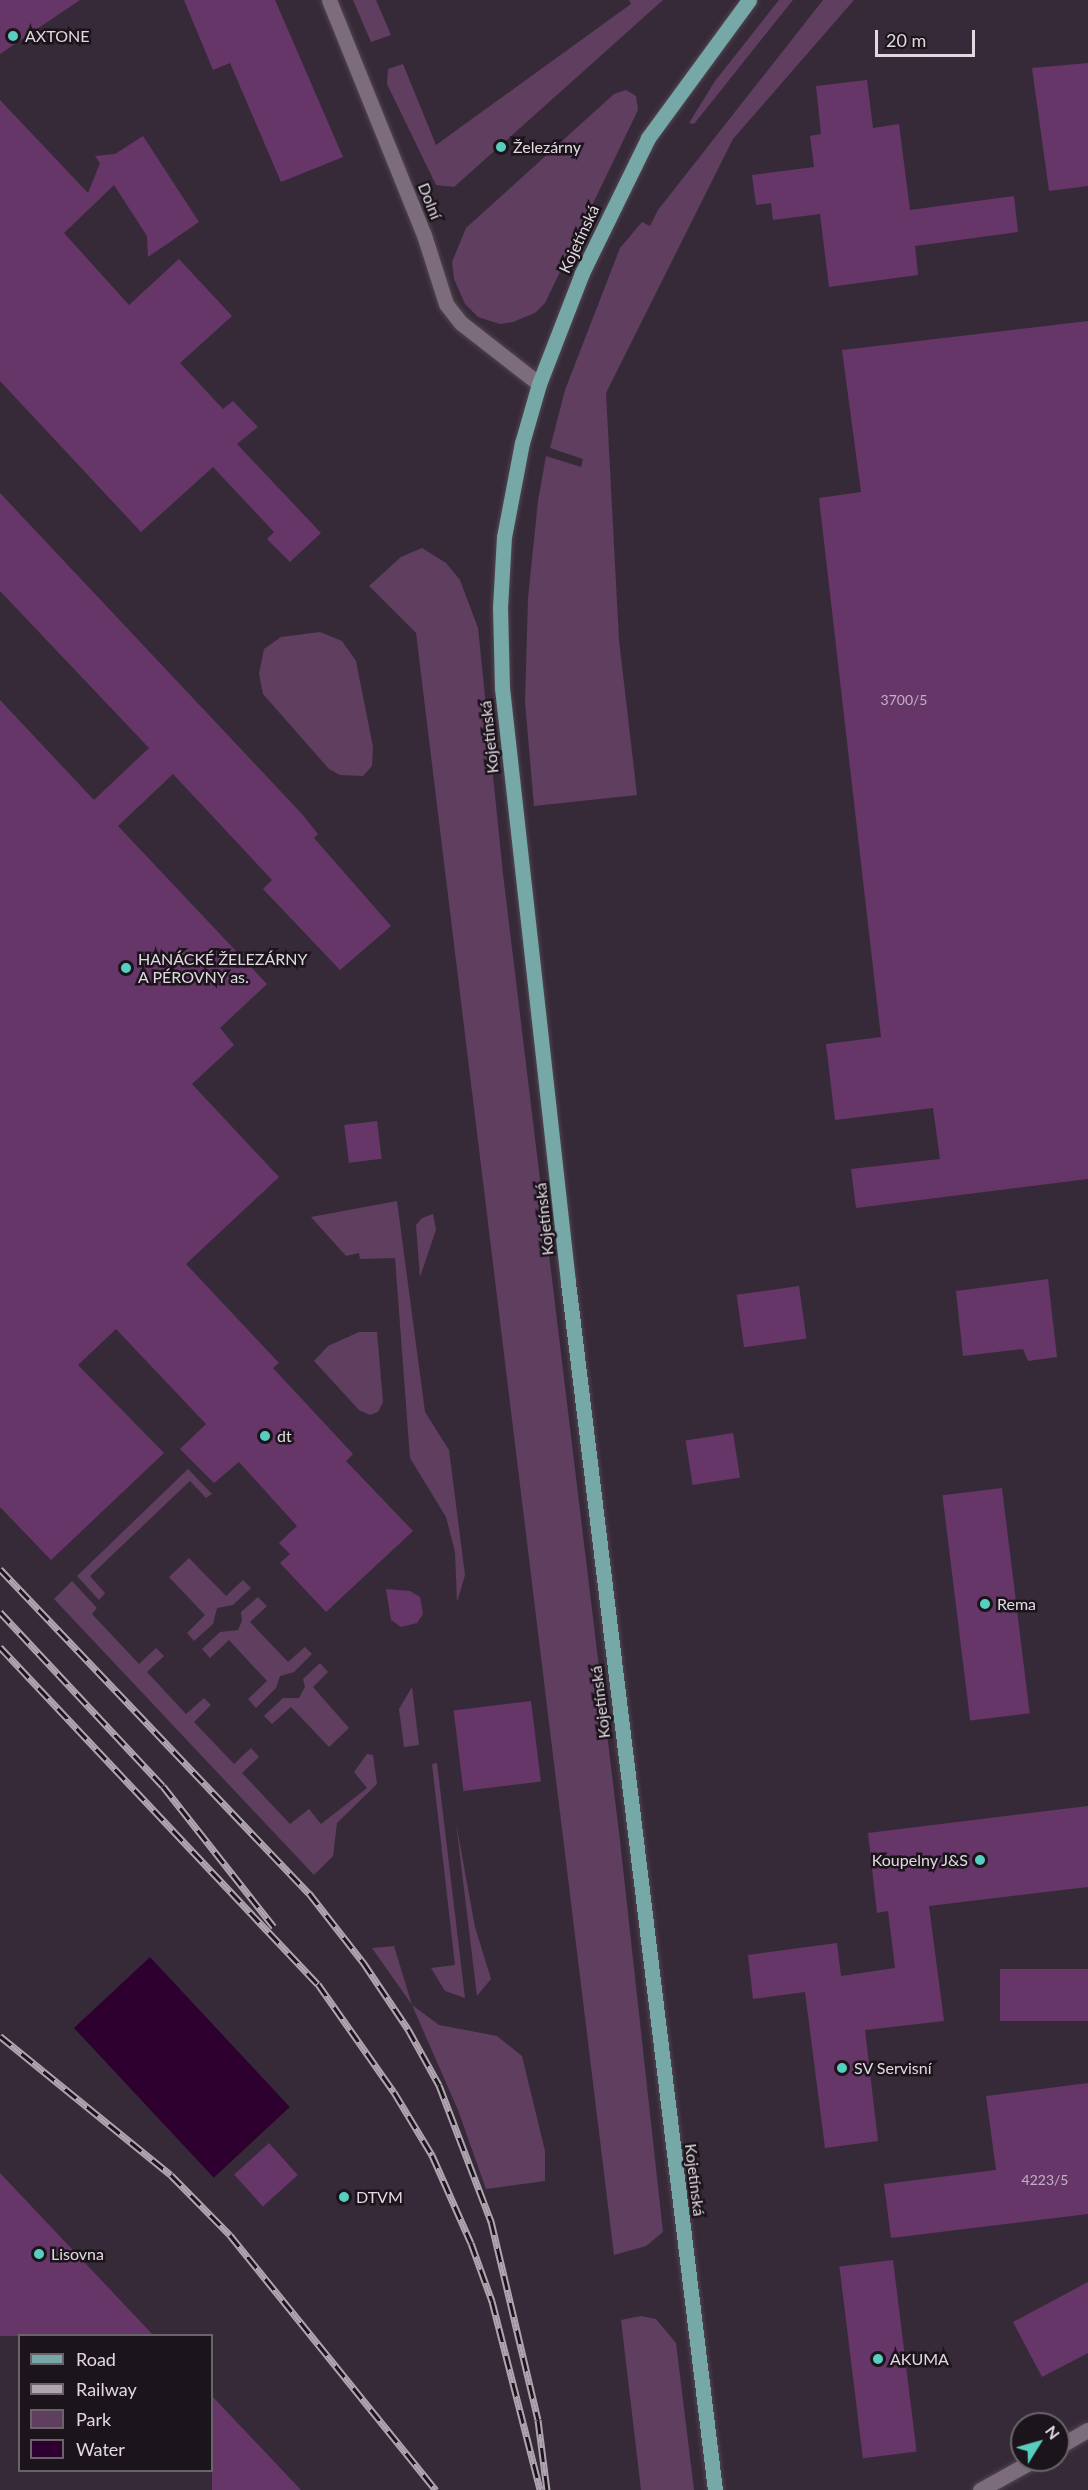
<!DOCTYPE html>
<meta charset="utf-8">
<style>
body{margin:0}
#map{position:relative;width:1088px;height:2490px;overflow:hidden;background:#372a38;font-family:Lato,sans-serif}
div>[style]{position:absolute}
.green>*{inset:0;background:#5f3e60}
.water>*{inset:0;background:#2e0030;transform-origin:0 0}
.building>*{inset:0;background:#663668;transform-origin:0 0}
.roads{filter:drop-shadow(0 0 2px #514551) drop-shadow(0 0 2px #514551)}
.minor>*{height:15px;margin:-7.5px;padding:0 7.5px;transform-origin:7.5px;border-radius:7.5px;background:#7c6c7c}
.major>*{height:15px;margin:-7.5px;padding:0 7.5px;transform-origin:7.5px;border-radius:7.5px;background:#76a8a7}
.rail>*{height:7px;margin-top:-3.5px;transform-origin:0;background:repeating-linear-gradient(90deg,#1b151b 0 14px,#afa5b0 0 28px);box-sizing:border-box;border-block:2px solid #afa5b0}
.dots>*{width:16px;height:16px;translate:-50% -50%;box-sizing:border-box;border:3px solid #1b151b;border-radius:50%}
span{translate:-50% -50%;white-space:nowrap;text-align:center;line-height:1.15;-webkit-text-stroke:5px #1b151b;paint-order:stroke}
.number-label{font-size:14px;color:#c2b0c3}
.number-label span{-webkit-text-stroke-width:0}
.poi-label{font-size:16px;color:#e1d8e1}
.left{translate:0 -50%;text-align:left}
.right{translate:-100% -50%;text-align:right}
.street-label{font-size:16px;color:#e1d8e1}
.legend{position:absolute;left:18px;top:2334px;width:195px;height:138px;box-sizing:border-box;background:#1b151b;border:2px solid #6a636a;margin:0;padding:8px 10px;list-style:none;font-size:18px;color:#e1d8e1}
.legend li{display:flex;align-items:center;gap:12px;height:30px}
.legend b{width:30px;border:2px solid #6a636a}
.north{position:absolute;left:1010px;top:2412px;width:60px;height:60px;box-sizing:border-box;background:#1b151b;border:2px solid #6a636a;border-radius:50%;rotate:53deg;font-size:16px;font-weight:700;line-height:24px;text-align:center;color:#e1d8e1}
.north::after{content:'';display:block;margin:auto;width:21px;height:27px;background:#58cec0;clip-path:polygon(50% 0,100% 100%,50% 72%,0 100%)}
.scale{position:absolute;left:875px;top:30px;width:100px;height:27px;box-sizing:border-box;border:3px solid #e1d8e1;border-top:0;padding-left:8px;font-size:18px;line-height:21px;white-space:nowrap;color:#e1d8e1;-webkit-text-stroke:4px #1b151b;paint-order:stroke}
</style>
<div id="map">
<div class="green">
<i style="clip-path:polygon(353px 0,376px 0,391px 35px,371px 42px)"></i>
<i style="clip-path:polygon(629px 0,663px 0,454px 187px,436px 185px,387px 84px,388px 69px,403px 64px,436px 145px,631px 4px)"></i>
<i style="clip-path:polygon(779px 0,793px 0,694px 124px,689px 123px,715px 81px)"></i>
<i style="clip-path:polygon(823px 0,854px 0,733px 139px,606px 393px,619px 640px,637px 795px,534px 806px,525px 702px,528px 598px,538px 501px,546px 456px,581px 467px,583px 459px,550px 448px,565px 390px,620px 248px,642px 222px,650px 226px,658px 210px)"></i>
<i style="clip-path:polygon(626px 90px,636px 96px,638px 110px,545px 303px,535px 313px,513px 322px,500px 324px,478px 317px,465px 304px,454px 279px,452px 262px,466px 228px,614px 94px)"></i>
<i style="clip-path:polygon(422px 548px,446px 563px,460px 580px,478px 628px,503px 874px,620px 1841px,663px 2232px,646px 2246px,614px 2255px,416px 633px,369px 586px,401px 557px)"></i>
<i style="clip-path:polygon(320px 632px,342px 641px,356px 661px,373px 747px,372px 766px,363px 776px,340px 775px,329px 769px,263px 694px,259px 674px,264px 649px,281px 637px)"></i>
<i style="clip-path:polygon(397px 1201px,425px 1412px,449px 1450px,465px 1575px,457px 1602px,455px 1552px,446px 1517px,410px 1458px,395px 1258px,360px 1259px,359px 1253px,346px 1256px,311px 1217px)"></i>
<i style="clip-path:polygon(433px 1214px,436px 1230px,420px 1277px,416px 1225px,422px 1218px)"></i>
<i style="clip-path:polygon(359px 1332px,377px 1332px,383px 1402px,378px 1412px,370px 1415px,359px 1410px,314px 1361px,328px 1346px)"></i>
<i style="clip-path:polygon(188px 1469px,212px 1494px,206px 1498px,190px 1481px,90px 1576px,105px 1593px,99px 1600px,77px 1576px)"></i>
<i style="clip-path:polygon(189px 1558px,226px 1596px,243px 1580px,251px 1588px,233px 1605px,217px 1608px,213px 1624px,194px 1641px,187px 1633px,205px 1615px,169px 1577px)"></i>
<i style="clip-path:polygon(72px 1581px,97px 1608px,92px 1614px,139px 1664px,156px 1648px,164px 1656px,147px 1672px,186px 1714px,204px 1698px,211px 1705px,194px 1722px,234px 1764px,251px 1748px,259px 1757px,242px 1773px,290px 1824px,309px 1809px,321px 1824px,367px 1788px,354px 1772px,367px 1754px,373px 1755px,377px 1784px,337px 1823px,333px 1856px,314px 1875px,54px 1599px)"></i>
<i style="clip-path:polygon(258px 1597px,267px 1606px,250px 1622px,288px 1662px,305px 1647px,312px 1654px,294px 1672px,280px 1676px,276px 1688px,256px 1708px,248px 1699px,267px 1681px,229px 1640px,210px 1658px,202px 1649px,220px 1632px,238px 1630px,242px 1621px,241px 1612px)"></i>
<i style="clip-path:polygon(320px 1663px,328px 1672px,313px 1687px,349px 1728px,329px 1747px,291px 1707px,272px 1724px,264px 1716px,283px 1698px,299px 1698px,305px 1687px,303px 1679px)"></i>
<i style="clip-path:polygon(412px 1687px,419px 1745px,404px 1747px,399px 1709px)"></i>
<i style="clip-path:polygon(437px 1763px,451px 1881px,465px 1998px,445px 1991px,431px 1968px,455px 1965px,432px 1764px)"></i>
<i style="clip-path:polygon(456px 1823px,475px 1927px,491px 1979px,477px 1996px)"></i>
<i style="clip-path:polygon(394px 1946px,412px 2005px,439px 2025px,497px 2036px,522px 2056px,545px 2151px,545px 2181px,486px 2189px,458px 2110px,412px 2005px,372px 1948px)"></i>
<i style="clip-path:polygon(641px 2316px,656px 2319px,676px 2343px,694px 2490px,641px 2490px,621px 2320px)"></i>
</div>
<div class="water">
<i style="left:150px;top:1957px;width:205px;height:104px;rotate:47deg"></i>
</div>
<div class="building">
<i style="clip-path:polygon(0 0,80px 0,0 54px)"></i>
<i style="clip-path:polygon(184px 0,275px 0,343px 157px,281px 182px,230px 63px,213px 70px)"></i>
<i style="clip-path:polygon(1088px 63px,1088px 186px,1049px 191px,1032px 68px)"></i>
<i style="clip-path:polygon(867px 80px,873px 128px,899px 124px,910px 210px,1014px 196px,1018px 232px,915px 246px,918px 275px,829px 287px,820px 214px,773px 220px,771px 203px,756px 205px,752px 175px,814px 167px,810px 136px,821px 134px,816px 86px)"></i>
<i style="clip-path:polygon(0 100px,88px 193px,100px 163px,95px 156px,115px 154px,143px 136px,199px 222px,148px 257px,147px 236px,114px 185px,64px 233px,129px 305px,179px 259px,232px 316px,180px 363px,223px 409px,233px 401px,258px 427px,237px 444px,321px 533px,290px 562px,267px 539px,274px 532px,213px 467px,141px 532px,0 381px)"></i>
<i style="clip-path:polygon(1088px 321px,1088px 1179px,856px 1208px,851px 1169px,940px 1159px,933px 1108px,835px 1120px,826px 1044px,881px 1037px,819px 498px,861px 492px,842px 350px)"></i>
<i style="clip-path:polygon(0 493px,302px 814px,318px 834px,314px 838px,391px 926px,340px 970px,263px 889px,272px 880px,173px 774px,118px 826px,267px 984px,220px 1028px,234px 1045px,192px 1084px,279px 1177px,186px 1264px,279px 1363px,273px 1368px,353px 1454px,346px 1461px,413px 1531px,326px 1612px,280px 1563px,290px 1554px,279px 1543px,297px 1526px,239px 1462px,214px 1483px,180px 1449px,206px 1424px,116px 1329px,78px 1365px,164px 1453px,51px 1560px,0 1507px,0 700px,94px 800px,149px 748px,0 591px)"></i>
<i style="left:377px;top:1121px;width:38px;height:33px;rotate:83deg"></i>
<i style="clip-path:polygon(1048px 1279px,1057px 1357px,1028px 1361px,1023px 1349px,963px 1356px,956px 1291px)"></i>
<i style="left:799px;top:1286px;width:53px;height:63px;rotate:82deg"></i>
<i style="left:733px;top:1433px;width:45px;height:48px;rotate:81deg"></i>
<i style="left:1002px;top:1488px;width:227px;height:60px;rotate:83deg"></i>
<i style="clip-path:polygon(386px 1589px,410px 1591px,420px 1597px,423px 1614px,417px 1623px,401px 1627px,391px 1620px)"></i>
<i style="left:531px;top:1701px;width:81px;height:78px;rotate:83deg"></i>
<i style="clip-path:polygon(1088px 1806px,1088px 1887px,929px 1906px,944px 2021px,865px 2030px,878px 2141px,825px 2148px,805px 1992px,753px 1999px,748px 1955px,837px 1943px,841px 1976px,895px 1968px,888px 1911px,877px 1913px,868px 1833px)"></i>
<i style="left:1088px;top:1969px;width:52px;height:88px;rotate:90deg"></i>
<i style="clip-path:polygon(1088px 2083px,1088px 2214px,891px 2238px,884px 2184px,996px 2170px,986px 2096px)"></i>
<i style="left:269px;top:2143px;width:43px;height:47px;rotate:48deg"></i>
<i style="clip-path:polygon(0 2173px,154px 2336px,0 2336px)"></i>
<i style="left:893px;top:2260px;width:193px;height:54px;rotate:83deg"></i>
<i style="clip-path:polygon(1088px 2282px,1088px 2353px,1042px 2377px,1013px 2322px)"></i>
<i style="clip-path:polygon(212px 2396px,301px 2490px,212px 2490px)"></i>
</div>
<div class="roads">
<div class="minor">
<i style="left:329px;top:0;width:253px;rotate:68deg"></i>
<i style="left:424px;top:235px;width:72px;rotate:72.3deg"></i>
<i style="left:446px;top:304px;width:24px;rotate:52deg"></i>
<i style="left:461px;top:323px;width:99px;rotate:38deg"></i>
<i style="left:1058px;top:2447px;width:34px;rotate:-30deg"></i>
<i style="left:980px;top:2490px;width:62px;rotate:-29.1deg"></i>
</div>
<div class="major">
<i style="left:715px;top:2490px;width:1217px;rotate:-96.94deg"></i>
<i style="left:568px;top:1282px;width:598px;rotate:-96.34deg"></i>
<i style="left:502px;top:688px;width:80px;rotate:-91.4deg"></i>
<i style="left:500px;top:608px;width:71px;rotate:-86.8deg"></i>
<i style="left:504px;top:537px;width:96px;rotate:-79.2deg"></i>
<i style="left:522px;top:443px;width:61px;rotate:-73.9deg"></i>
<i style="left:539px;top:384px;width:119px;rotate:-68.8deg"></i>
<i style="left:582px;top:273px;width:150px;rotate:-63.9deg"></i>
<i style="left:648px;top:138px;width:171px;rotate:-53.8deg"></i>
</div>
</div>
<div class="rail">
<i style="left:0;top:1569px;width:448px;rotate:46.4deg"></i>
<i style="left:309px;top:1893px;width:88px;rotate:52deg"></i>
<i style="left:363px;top:1962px;width:81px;rotate:56.1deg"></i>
<i style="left:408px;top:2029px;width:64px;rotate:61deg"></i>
<i style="left:439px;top:2085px;width:146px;rotate:69.1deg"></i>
<i style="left:491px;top:2221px;width:204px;rotate:76.7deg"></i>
<i style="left:538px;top:2420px;width:71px;rotate:82.7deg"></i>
<i style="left:0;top:1612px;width:238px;rotate:46.9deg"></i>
<i style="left:163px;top:1786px;width:179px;rotate:51.8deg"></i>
<i style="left:0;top:1647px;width:463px;rotate:46.7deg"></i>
<i style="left:318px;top:1984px;width:132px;rotate:54.9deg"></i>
<i style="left:394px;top:2092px;width:74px;rotate:58.9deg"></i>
<i style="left:432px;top:2155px;width:96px;rotate:66.1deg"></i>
<i style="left:471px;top:2243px;width:62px;rotate:70.1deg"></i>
<i style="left:492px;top:2301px;width:195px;rotate:75.7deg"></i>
<i style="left:0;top:2036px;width:220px;rotate:39.1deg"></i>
<i style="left:171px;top:2175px;width:84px;rotate:45.5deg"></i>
<i style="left:230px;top:2235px;width:328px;rotate:51.1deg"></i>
</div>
<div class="dots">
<i style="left:13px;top:36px;background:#58cec0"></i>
<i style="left:501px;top:147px;background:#58cec0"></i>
<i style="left:126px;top:968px;background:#58cec0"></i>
<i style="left:265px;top:1436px;background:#58cec0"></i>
<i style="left:985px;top:1604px;background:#58cec0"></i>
<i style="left:980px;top:1860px;background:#58cec0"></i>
<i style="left:842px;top:2068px;background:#58cec0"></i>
<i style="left:344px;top:2197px;background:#58cec0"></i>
<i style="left:39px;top:2254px;background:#58cec0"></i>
<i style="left:878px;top:2359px;background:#58cec0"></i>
</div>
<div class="number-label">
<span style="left:904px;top:700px">3700/5</span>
<span style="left:1045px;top:2180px">4223/5</span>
</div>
<div class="poi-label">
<span class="left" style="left:25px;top:36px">AXTONE</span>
<span class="left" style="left:513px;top:147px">Železárny</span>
<span class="left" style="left:138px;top:968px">HANÁCKÉ ŽELEZÁRNY<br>A PÉROVNY as.</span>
<span class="left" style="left:277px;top:1436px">dt</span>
<span class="left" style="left:997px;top:1604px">Rema</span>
<span class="right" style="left:968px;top:1860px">Koupelny J&amp;S</span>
<span class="left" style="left:854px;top:2068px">SV Servisní</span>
<span class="left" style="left:356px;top:2197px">DTVM</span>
<span class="left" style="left:51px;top:2254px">Lisovna</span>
<span class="left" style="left:890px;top:2359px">AKUMA</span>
</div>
<div class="street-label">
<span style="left:430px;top:201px;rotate:68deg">Dolní</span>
<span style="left:579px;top:239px;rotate:-65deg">Kojetínská</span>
<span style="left:489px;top:737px;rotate:-96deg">Kojetínská</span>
<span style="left:544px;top:1219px;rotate:-96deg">Kojetínská</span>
<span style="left:600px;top:1702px;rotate:-97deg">Kojetínská</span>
<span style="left:695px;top:2180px;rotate:83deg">Kojetínská</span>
</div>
<ul class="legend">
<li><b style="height:8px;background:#76a8a7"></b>Road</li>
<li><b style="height:8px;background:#afa5b0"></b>Railway</li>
<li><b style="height:16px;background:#5f3e60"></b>Park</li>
<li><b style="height:16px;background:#2e0030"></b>Water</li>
</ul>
<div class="north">N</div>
<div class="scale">20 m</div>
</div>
